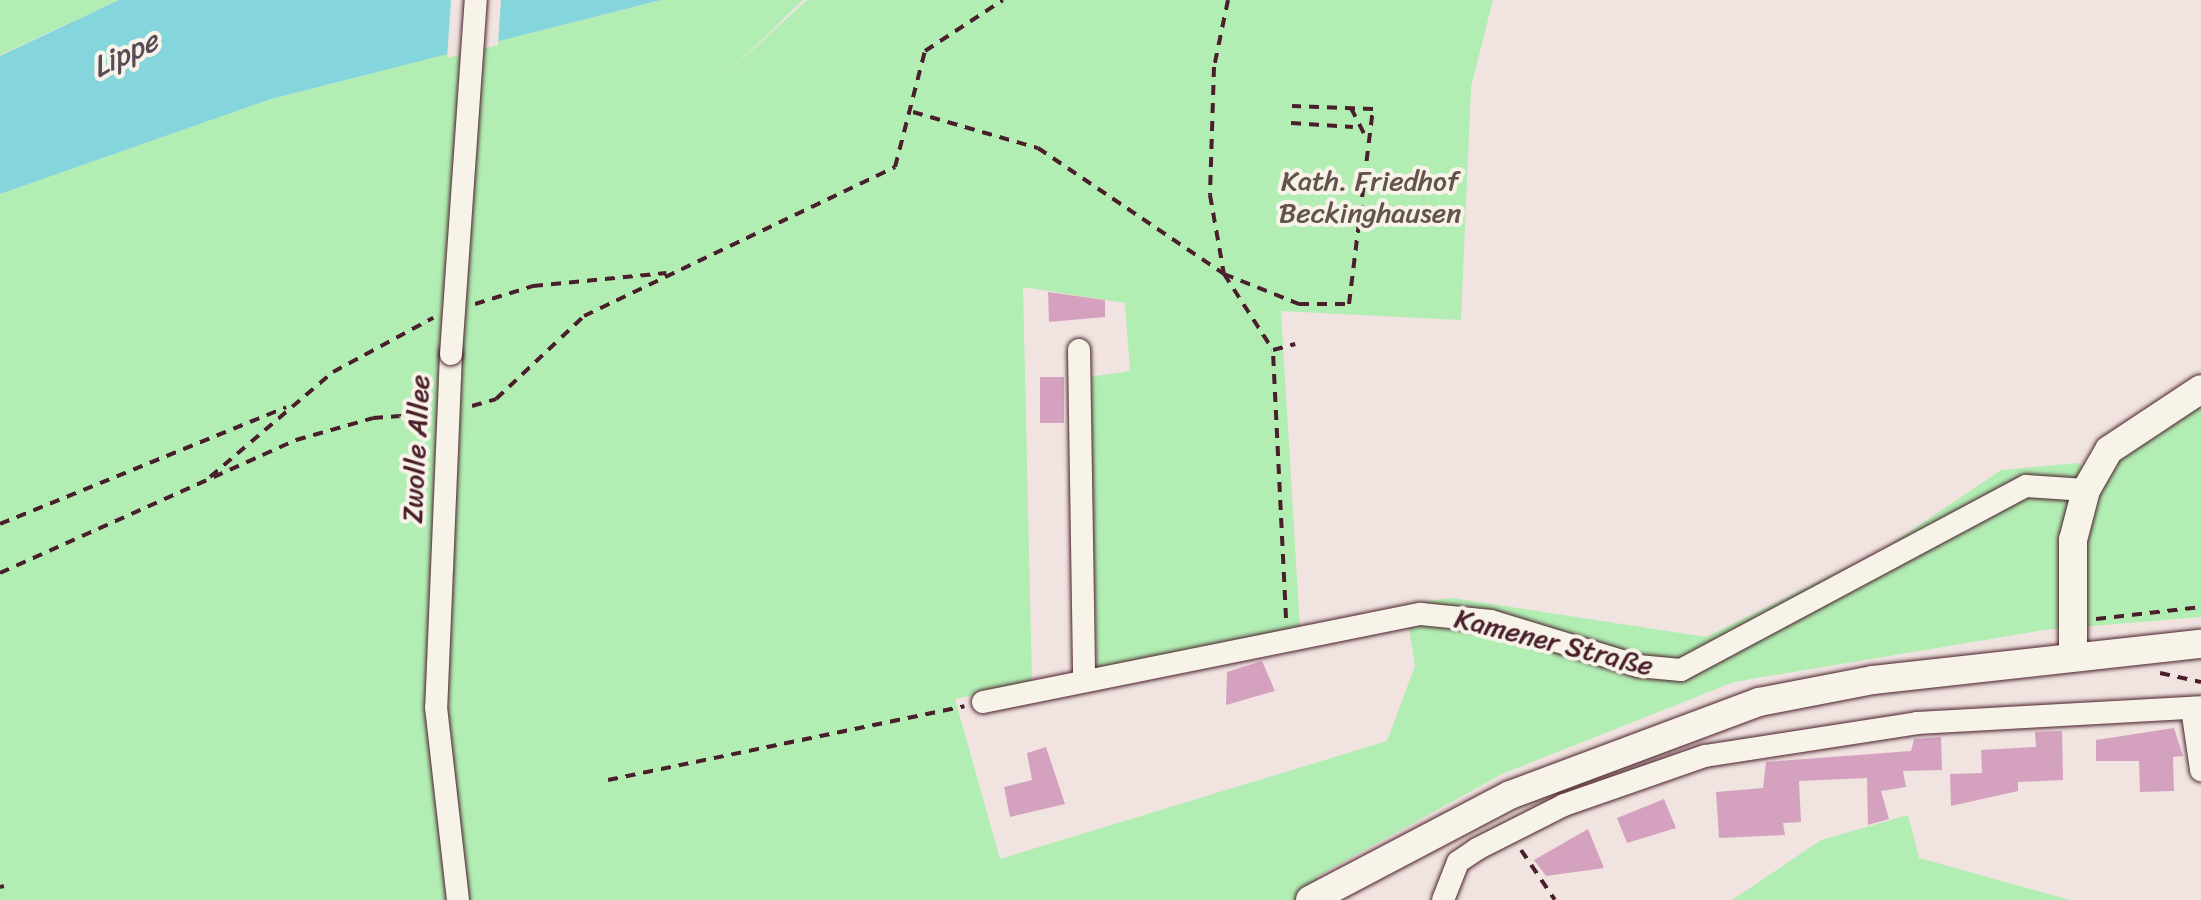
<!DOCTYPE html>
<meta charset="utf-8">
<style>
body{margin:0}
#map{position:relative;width:2201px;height:900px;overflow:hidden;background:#f0e3e0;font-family:Sriracha,sans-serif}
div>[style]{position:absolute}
.green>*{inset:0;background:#b2eeb4}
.water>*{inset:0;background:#84d5dc}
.pier>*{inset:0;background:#f0e3e0}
.building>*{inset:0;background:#d4a2bf;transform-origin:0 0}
.path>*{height:4px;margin-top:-2px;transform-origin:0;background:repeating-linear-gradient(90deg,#4a1f2b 0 10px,transparent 0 18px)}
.roads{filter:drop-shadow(0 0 2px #4a1f2b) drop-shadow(0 0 2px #4a1f2b)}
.minor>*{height:22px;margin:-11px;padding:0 11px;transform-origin:11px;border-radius:11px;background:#f7f3e8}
.major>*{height:28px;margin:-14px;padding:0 14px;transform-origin:14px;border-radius:14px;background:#f7f3e8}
.bridges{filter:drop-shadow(0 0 2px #4a1f2b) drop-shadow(0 0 2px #4a1f2b)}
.minor-bridge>*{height:22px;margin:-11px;padding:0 11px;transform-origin:11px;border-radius:11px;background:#f7f3e8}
span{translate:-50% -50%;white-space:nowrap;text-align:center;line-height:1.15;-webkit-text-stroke:8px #f7f3e8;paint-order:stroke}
.park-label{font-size:28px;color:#64534d}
.street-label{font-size:28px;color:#4a1f2b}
.water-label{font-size:30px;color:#584c57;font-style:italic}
</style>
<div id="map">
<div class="green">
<i style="clip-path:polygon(0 0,119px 0,0 55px)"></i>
<i style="clip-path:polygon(661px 0,803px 0,726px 74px,807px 0,1493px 0,1471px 87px,1461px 320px,1281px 311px,1300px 629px,1097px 671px,1089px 377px,1130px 371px,1125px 303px,1023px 287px,1032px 683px,955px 699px,1000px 859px,1387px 741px,1415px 666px,1405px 604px,1452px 598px,1706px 637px,1881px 551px,2001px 470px,2077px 463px,2095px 473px,2201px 385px,2201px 617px,2044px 630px,1734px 682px,1502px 774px,1316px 877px,1331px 900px,0 900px,0 194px,271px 99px)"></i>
<i style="clip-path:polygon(1908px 815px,1919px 858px,2070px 900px,1732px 900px,1821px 840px)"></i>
</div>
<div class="water">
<i style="clip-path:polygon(119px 0,661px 0,271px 99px,0 194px,0 56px)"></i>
</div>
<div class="pier">
<i style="clip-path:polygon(451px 0,501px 0,498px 45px,447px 58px)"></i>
</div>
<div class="building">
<i style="clip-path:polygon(1048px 292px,1105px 300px,1105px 317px,1049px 322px)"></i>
<i style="left:1040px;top:377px;width:24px;height:46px"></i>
<i style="clip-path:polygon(1262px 661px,1275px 691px,1226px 705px,1227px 672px)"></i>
<i style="clip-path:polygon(2174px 728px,2183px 756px,2173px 757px,2174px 791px,2140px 792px,2139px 761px,2096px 761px,2096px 740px)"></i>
<i style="clip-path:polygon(2062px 731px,2063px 780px,2018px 782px,2018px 791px,1951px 806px,1950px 774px,1982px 773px,1981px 750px,2036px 747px,2035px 732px)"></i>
<i style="clip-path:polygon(1941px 737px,1942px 770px,1903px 771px,1906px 787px,1881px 791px,1889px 819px,1868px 825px,1867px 778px,1799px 781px,1801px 822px,1783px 823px,1785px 835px,1719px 838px,1716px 792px,1763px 788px,1766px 762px,1911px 751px,1914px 739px)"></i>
<i style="clip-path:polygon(1046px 747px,1065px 804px,1010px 817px,1004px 787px,1032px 780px,1027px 753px)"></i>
<i style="clip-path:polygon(1664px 799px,1676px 828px,1627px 843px,1617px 818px)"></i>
<i style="clip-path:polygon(1588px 829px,1604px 868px,1546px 876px,1534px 860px)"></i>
</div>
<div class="path">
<i style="left:1228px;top:0;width:68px;rotate:101.8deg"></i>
<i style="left:1214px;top:67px;width:128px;rotate:91.8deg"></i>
<i style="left:1210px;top:195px;width:80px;rotate:80deg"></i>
<i style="left:1224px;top:274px;width:90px;rotate:57.2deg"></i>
<i style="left:1351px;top:108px;width:31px;rotate:63deg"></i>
<i style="left:913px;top:112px;width:130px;rotate:16.1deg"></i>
<i style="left:1038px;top:148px;width:225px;rotate:34.1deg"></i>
<i style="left:1224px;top:274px;width:81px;rotate:21.8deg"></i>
<i style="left:1299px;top:304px;width:50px"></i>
<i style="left:1349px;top:304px;width:196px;rotate:-83deg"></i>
<i style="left:1373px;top:109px;width:81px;rotate:-177.9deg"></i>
<i style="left:1291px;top:123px;width:62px;rotate:3.7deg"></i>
<i style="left:475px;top:304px;width:61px;rotate:-17.2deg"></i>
<i style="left:533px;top:286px;width:134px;rotate:-5.6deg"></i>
<i style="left:472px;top:406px;width:25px;rotate:-16deg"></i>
<i style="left:496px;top:399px;width:121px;rotate:-43.3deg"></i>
<i style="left:584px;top:316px;width:345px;rotate:-25.6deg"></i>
<i style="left:895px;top:167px;width:120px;rotate:-75.5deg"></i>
<i style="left:925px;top:51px;width:93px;rotate:-33.2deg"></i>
<i style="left:210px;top:477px;width:162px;rotate:-40.5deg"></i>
<i style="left:333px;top:372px;width:114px;rotate:-28.4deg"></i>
<i style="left:0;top:524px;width:309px;rotate:-22.2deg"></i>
<i style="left:0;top:573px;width:325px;rotate:-24.2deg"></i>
<i style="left:296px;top:440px;width:80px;rotate:-15.9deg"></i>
<i style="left:373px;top:418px;width:55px;rotate:-4.2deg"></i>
<i style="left:1286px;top:618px;width:268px;rotate:-92.8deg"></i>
<i style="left:1273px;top:350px;width:23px;rotate:-15deg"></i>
<i style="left:2096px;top:619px;width:106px;rotate:-6.5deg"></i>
<i style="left:2160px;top:673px;width:42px;rotate:12.4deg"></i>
<i style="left:608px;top:780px;width:364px;rotate:-11.7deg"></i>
<i style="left:1521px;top:850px;width:60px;rotate:55.8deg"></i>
<i style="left:0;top:887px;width:4px;rotate:-14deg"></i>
</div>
<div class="roads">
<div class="minor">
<i style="left:1079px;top:350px;width:331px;rotate:89.1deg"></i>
<i style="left:451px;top:354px;width:353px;rotate:92.4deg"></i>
<i style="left:436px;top:707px;width:194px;rotate:83.5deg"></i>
<i style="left:983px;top:702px;width:447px;rotate:-11.4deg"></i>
<i style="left:1421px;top:614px;width:70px;rotate:5.7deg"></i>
<i style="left:1491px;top:621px;width:154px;rotate:17deg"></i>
<i style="left:1638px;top:666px;width:43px;rotate:5.3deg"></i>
<i style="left:1681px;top:670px;width:391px;rotate:-28.1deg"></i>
<i style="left:2026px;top:486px;width:60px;rotate:3.8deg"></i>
<i style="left:2192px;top:708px;width:63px;rotate:81.7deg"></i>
<i style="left:1443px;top:900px;width:41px;rotate:-68.5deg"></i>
<i style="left:1458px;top:862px;width:23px;rotate:-34deg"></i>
<i style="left:1477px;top:849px;width:97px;rotate:-26.8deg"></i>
<i style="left:1564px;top:805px;width:149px;rotate:-19.2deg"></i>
<i style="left:1705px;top:756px;width:215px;rotate:-8.8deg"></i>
<i style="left:1917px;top:723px;width:284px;rotate:-3.2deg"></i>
</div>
<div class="major">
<i style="left:2073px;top:655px;width:115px;rotate:-90deg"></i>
<i style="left:2073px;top:540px;width:52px;rotate:-75.4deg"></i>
<i style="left:2086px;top:490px;width:46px;rotate:-60.1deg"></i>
<i style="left:2109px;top:450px;width:110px;rotate:-33.5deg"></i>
<i style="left:1310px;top:900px;width:226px;rotate:-27.7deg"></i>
<i style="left:1510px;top:795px;width:266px;rotate:-20.5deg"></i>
<i style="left:1759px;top:702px;width:116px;rotate:-10.9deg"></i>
<i style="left:1873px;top:680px;width:330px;rotate:-6.3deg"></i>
</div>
</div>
<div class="bridges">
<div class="minor-bridge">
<i style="left:451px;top:354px;width:355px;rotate:-86deg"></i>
</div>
</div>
<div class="park-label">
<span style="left:1370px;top:197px">Kath. Friedhof<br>Beckinghausen</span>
</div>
<div class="street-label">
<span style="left:416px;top:449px;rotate:-87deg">Zwolle Allee</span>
<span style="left:1554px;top:642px;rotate:14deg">Kamener Straße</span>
</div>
<div class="water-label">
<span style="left:125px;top:54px;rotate:-26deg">Lippe</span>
</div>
</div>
